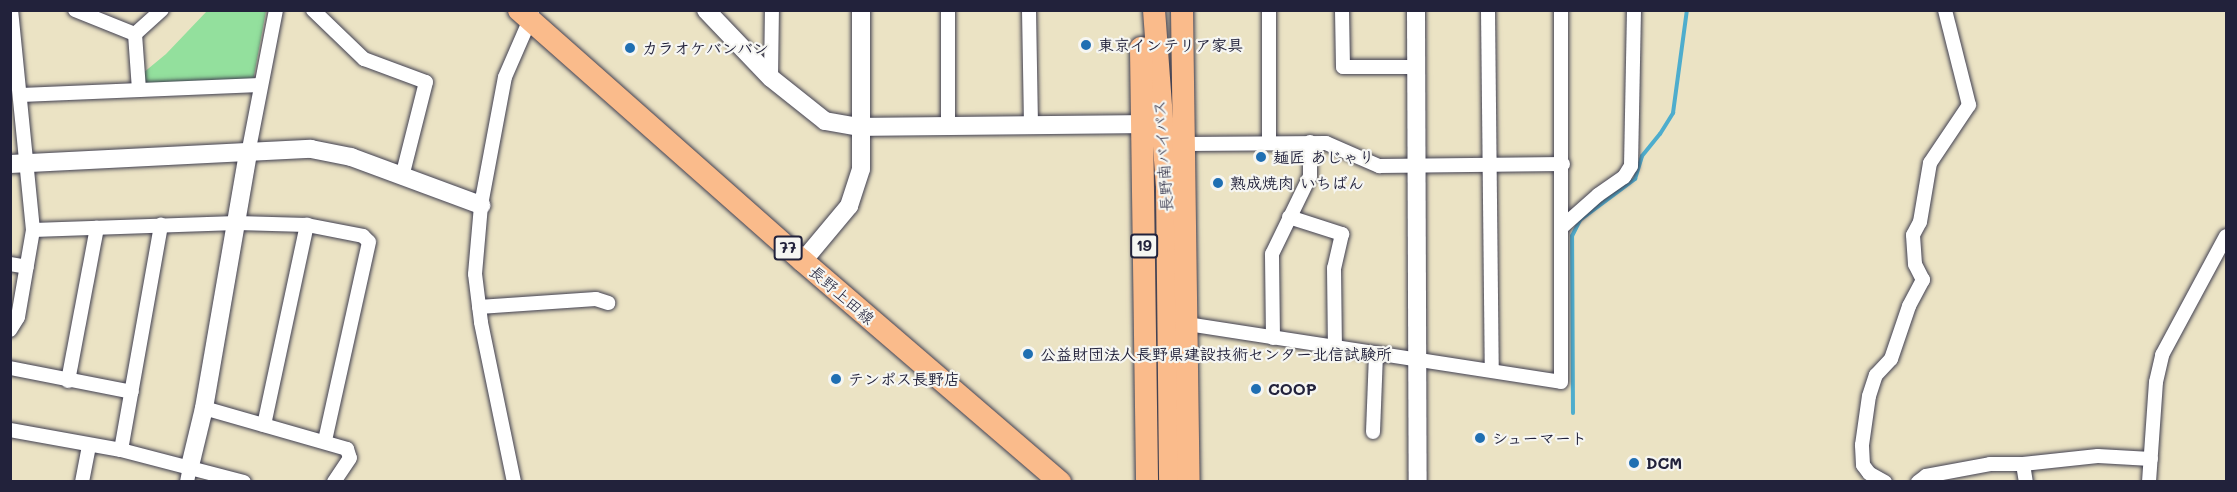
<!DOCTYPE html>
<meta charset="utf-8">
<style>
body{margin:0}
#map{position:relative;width:2237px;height:492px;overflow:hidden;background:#ebe3c4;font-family:Mali,"Klee One",sans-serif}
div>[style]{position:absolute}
.green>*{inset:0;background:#93e09d}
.stream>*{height:4px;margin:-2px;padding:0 2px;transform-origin:2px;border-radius:2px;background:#4eadcd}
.roads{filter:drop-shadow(0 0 2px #403f50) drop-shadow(0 0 2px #403f50)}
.minor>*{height:14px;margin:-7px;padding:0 7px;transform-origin:7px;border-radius:7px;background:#fff}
.tertiary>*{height:18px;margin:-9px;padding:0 9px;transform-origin:9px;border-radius:9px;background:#fff}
.primary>*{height:22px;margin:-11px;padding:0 11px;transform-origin:11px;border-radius:11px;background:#fabb8b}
.trunk>*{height:22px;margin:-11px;padding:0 11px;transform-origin:11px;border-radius:11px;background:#fabb8b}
.dots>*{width:16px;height:16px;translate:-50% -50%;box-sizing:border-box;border:3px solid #f6f6f2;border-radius:50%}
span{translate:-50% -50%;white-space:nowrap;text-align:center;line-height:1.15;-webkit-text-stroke:4.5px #f6f6f2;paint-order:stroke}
.shield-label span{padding:2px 4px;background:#f6f6f2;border:2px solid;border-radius:4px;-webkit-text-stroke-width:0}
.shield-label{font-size:15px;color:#22223b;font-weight:700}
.poi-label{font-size:16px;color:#22223b;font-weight:700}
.left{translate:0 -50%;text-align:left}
.street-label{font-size:16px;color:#22223b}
.frame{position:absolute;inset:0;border:12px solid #22223b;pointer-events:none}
</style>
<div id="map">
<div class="green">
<i style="clip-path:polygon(207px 11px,266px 11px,253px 81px,154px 86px,143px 83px,143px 73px,166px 54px)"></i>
</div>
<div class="stream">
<i style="left:1573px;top:413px;width:177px;rotate:-90.3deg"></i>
<i style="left:1572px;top:236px;width:18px;rotate:-63deg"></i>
<i style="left:1580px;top:220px;width:69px;rotate:-36.7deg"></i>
<i style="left:1635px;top:179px;width:24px;rotate:-73deg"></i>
<i style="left:1642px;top:156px;width:28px;rotate:-51deg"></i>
<i style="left:1660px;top:134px;width:25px;rotate:-58deg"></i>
<i style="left:1673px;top:113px;width:104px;rotate:-82.3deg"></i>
</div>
<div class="roads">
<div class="minor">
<i style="left:75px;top:10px;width:65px;rotate:21.8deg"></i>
<i style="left:313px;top:10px;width:71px;rotate:43.9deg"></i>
<i style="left:364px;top:59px;width:66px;rotate:20.4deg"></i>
<i style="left:426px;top:82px;width:98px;rotate:104.2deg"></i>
<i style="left:1029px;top:10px;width:115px;rotate:89deg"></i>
<i style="left:1269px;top:10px;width:133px;rotate:90deg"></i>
<i style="left:1342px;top:10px;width:57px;rotate:89deg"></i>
<i style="left:1343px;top:67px;width:74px"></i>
<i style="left:1488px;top:10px;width:359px;rotate:89.4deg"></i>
<i style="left:135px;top:34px;width:56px;rotate:85.9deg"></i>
<i style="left:135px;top:34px;width:36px;rotate:-42deg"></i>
<i style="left:771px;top:78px;width:68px;rotate:-89.2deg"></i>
<i style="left:21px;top:95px;width:239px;rotate:-2.4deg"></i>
<i style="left:948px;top:126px;width:116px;rotate:-90deg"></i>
<i style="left:1184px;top:144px;width:142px;rotate:-0.4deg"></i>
<i style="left:1326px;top:143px;width:58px;rotate:23.5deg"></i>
<i style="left:1379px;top:166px;width:184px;rotate:-0.6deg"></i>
<i style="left:248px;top:154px;width:147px;rotate:-79deg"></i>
<i style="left:1289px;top:217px;width:56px;rotate:17.8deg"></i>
<i style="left:1342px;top:234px;width:35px;rotate:103deg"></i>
<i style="left:1334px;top:268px;width:79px;rotate:89.3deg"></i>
<i style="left:1562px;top:227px;width:48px;rotate:-41.6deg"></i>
<i style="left:1598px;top:195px;width:32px;rotate:-35deg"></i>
<i style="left:1624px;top:177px;width:13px;rotate:-58deg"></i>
<i style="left:1631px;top:166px;width:156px;rotate:-88.9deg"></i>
<i style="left:33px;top:230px;width:204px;rotate:-2deg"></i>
<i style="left:237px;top:223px;width:70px;rotate:1.6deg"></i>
<i style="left:307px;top:225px;width:57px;rotate:11.1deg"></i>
<i style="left:363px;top:236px;width:8px;rotate:45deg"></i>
<i style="left:369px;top:242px;width:204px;rotate:102.5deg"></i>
<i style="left:10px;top:264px;width:17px;rotate:10deg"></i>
<i style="left:479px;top:307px;width:117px;rotate:-3.9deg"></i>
<i style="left:596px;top:299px;width:13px;rotate:18deg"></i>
<i style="left:1187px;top:324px;width:378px;rotate:8.8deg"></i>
<i style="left:1561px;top:382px;width:372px;rotate:-90deg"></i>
<i style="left:10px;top:330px;width:15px;rotate:-58deg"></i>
<i style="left:18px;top:317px;width:88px;rotate:-80.2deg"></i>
<i style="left:33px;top:230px;width:221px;rotate:-95.7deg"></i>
<i style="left:1273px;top:338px;width:84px;rotate:-90.7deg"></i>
<i style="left:1272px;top:254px;width:87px;rotate:-64deg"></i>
<i style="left:1310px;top:176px;width:34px;rotate:-90deg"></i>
<i style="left:10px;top:368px;width:124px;rotate:11.1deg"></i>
<i style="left:68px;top:381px;width:156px;rotate:-79.3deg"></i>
<i style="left:204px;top:408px;width:149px;rotate:16deg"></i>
<i style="left:347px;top:449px;width:9px;rotate:72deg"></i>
<i style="left:350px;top:458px;width:29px;rotate:124deg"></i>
<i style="left:264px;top:425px;width:205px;rotate:-77.9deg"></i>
<i style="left:10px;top:430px;width:113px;rotate:10.2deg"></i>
<i style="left:121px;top:450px;width:127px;rotate:14.6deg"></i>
<i style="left:1373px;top:432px;width:79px;rotate:-87.8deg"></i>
<i style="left:121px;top:450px;width:229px;rotate:-79.9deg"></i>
<i style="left:2023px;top:464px;width:18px;rotate:81deg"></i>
<i style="left:82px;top:482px;width:37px;rotate:-79deg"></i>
<i style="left:187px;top:482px;width:16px;rotate:-79deg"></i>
<i style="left:514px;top:482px;width:163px;rotate:-101.7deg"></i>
<i style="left:481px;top:322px;width:48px;rotate:-97.1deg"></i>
<i style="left:475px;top:274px;width:69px;rotate:-85deg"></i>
<i style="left:481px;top:205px;width:130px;rotate:-79.4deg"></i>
<i style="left:505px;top:77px;width:68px;rotate:-66.5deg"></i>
<i style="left:1885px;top:482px;width:18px;rotate:-151deg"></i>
<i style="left:1869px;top:473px;width:10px;rotate:-127deg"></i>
<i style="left:1863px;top:465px;width:20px;rotate:-93deg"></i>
<i style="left:1862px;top:445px;width:49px;rotate:-81.9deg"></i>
<i style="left:1869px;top:396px;width:22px;rotate:-72deg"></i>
<i style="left:1876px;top:375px;width:22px;rotate:-47deg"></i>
<i style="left:1891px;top:359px;width:56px;rotate:-71.2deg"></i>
<i style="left:1909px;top:306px;width:30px;rotate:-62deg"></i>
<i style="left:1923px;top:280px;width:18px;rotate:-117deg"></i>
<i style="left:1915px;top:264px;width:29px;rotate:-94deg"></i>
<i style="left:1913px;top:235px;width:15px;rotate:-62deg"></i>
<i style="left:1920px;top:222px;width:60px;rotate:-80.4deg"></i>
<i style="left:1930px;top:163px;width:70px;rotate:-56.1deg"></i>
<i style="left:1969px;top:105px;width:98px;rotate:-104.2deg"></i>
<i style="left:1918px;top:482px;width:10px;rotate:-37deg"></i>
<i style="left:1926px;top:476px;width:65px;rotate:-10.6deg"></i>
<i style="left:1990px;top:464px;width:33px"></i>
<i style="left:2023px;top:464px;width:75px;rotate:-6.1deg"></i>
<i style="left:2098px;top:456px;width:53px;rotate:3.2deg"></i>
<i style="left:2149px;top:482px;width:100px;rotate:-86deg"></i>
<i style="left:2156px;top:382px;width:28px;rotate:-77deg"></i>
<i style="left:2162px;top:355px;width:135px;rotate:-61.7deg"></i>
</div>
<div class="tertiary">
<i style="left:706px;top:10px;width:94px;rotate:46.3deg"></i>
<i style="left:771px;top:78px;width:69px;rotate:38.5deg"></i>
<i style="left:825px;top:121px;width:36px;rotate:10deg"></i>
<i style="left:860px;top:127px;width:282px;rotate:-0.6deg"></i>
<i style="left:1416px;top:10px;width:472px;rotate:89.8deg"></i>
<i style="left:10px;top:164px;width:301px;rotate:-2.9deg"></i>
<i style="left:311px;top:149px;width:41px;rotate:11.3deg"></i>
<i style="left:351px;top:157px;width:139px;rotate:20.3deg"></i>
<i style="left:803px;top:261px;width:72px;rotate:-50.1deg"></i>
<i style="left:849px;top:206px;width:39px;rotate:-72deg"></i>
<i style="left:861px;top:169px;width:159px;rotate:-90deg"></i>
<i style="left:190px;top:466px;width:60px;rotate:-76.4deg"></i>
<i style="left:204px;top:408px;width:258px;rotate:-80.2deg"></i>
</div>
<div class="primary">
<i style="left:519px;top:10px;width:379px;rotate:41.5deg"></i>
<i style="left:803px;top:261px;width:339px;rotate:40.7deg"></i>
</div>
<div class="trunk">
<i style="left:1154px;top:10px;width:176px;rotate:85.8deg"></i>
<i style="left:1167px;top:186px;width:296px;rotate:89.4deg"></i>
<i style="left:1182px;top:10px;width:472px;rotate:89.2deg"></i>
<i style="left:1141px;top:48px;width:434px;rotate:89.2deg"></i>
</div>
</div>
<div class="dots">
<i style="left:1086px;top:45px;background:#1f6fb2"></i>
<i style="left:630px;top:48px;background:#1f6fb2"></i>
<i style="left:1261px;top:157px;background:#1f6fb2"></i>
<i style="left:1218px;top:183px;background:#1f6fb2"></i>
<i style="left:1028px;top:354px;background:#1f6fb2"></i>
<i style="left:836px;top:379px;background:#1f6fb2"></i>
<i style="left:1256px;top:389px;background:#1f6fb2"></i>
<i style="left:1480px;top:438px;background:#1f6fb2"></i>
<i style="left:1634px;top:463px;background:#1f6fb2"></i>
</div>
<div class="shield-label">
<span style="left:1144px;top:246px">19</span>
<span style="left:788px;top:248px">77</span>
</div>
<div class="poi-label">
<span class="left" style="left:1098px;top:45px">東京インテリア家具</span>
<span class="left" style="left:642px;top:48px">カラオケバンバン</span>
<span class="left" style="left:1273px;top:157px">麺匠 あじゃり</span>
<span class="left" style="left:1230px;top:183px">熟成焼肉 いちばん</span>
<span class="left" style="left:1040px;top:354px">公益財団法人長野県建設技術センター北信試験所</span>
<span class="left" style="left:848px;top:379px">テンポス長野店</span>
<span class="left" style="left:1268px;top:389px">COOP</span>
<span class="left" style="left:1492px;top:438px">シューマート</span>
<span class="left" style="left:1646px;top:463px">DCM</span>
</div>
<div class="street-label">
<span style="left:1163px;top:156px;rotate:-94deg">長野南バイパス</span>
<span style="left:842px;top:295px;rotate:41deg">長野上田線</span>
</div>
<div class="frame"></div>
</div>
